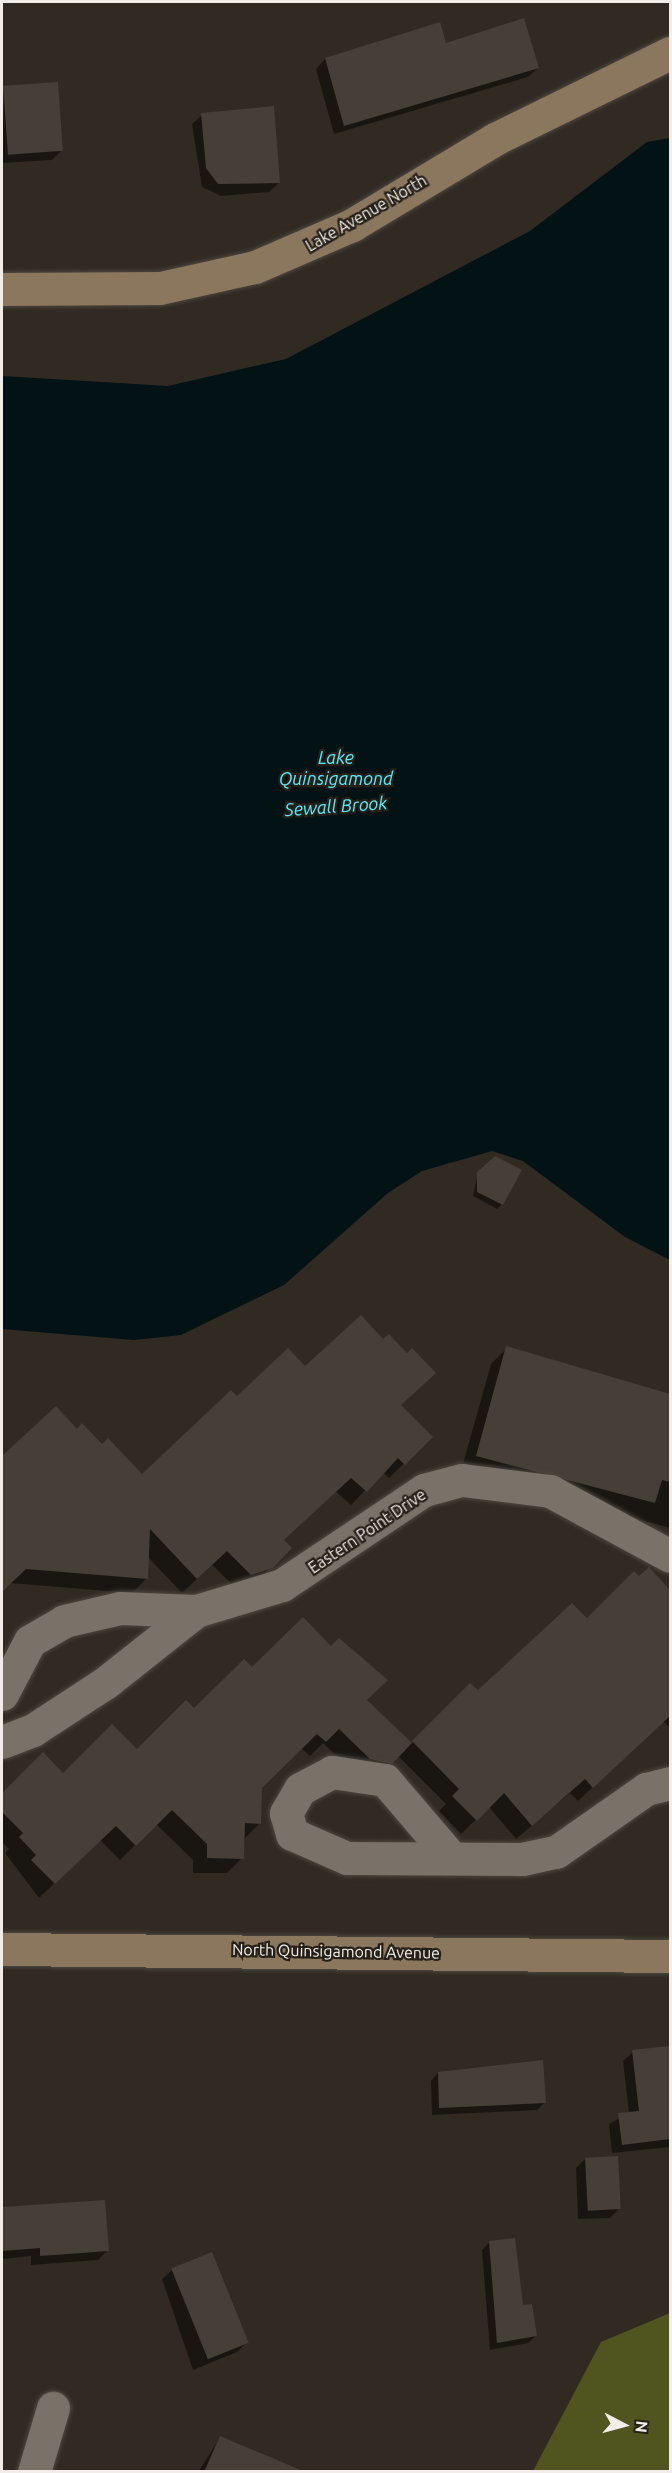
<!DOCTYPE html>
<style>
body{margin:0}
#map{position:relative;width:672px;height:2473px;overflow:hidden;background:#302a22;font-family:Ubuntu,sans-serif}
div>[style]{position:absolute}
.forest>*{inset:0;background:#50541e}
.water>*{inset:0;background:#021215}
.shadow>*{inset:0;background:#0007}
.building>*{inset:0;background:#463f37;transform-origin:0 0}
.roads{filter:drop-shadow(0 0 2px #4c4741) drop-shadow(0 0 2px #4c4741)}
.street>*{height:33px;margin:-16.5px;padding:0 16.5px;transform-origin:16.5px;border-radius:16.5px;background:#797269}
.secondary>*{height:33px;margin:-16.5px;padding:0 16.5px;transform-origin:16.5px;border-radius:16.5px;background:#8b775d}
span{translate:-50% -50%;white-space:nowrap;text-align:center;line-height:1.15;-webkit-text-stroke:4.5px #262019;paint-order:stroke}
.street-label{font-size:16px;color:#f2ede8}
.water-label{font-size:18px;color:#5aecfe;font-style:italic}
.frame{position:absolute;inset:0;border:3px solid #f2ede8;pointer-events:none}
.north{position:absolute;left:594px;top:2395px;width:60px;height:60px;-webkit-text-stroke:4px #262019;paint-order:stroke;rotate:96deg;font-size:16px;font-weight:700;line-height:24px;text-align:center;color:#f2ede8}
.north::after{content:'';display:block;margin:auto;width:21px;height:27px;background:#f2ede8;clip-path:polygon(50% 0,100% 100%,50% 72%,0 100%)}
</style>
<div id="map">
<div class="forest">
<i style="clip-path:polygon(670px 2313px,670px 2471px,533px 2471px,601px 2342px)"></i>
</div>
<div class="water">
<i style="clip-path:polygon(670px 138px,670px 1260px,625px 1237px,523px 1161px,492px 1151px,422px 1171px,388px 1193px,284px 1285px,181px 1335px,134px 1340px,2px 1329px,2px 376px,168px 386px,286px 359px,530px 231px,647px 142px)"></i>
</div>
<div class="shadow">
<i style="clip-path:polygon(325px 59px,538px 68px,528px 77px,334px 134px,316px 69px)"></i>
<i style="clip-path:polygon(4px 87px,61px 151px,52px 160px,2px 163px)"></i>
<i style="clip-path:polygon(202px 115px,279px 183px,269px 192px,221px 196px,202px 187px,192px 124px)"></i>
<i style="clip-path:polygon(478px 1173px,502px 1204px,497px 1209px,473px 1196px)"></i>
<i style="clip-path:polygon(507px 1348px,670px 1395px,670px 1528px,461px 1471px,491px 1364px)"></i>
<i style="clip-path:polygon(305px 1369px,400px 1405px,431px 1437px,389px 1478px,383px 1472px,351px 1505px,335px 1491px,283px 1541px,290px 1548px,256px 1582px,236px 1588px,212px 1565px,182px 1593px,147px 1556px,147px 1578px,132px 1593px,10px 1583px,2px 1591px,2px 1458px,55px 1408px,77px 1431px,142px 1476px,236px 1398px)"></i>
<i style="clip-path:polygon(649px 1569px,670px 1592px,670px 1728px,663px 1721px,578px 1801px,570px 1793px,516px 1839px,489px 1807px,461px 1834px,439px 1811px,446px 1804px,398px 1756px,376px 1778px,354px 1773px,323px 1743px,310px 1756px,301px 1748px,260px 1788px,260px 1823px,245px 1838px,242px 1858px,227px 1873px,193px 1873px,193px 1860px,156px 1824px,120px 1860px,100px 1840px,39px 1898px,5px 1853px,9px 1849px,2px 1842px,2px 1795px,43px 1755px,63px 1775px,137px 1751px,252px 1669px,365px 1701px,411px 1744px,470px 1685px,478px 1693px,587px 1620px)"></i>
<i style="clip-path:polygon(670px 2047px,670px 2147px,612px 2153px,609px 2124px,629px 2113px,623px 2061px,633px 2052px)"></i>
<i style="clip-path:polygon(438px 2073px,544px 2103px,537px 2110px,432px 2115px,431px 2081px)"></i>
<i style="clip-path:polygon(585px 2159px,620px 2208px,610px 2218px,578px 2219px,576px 2168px)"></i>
<i style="clip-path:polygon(104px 2201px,108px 2250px,98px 2260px,31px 2265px,31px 2256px,2px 2259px,2px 2209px)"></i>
<i style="clip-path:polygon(490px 2242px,536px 2336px,528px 2343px,490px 2350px,482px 2250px)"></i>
<i style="clip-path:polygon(172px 2270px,246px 2343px,237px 2352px,193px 2370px,162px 2279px)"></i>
<i style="clip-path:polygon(220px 2438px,299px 2471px,198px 2472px)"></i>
</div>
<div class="building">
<i style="clip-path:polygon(524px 18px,539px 68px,344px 126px,325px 58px,440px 22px,446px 43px)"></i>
<i style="left:58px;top:82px;width:69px;height:55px;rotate:86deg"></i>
<i style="clip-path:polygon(274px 106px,280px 183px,218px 184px,206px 168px,201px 113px)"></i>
<i style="clip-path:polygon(495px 1156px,522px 1170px,503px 1205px,477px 1192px,477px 1172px)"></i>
<i style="clip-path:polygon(361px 1315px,383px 1339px,389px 1334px,407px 1353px,412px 1348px,436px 1373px,401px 1405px,433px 1437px,405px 1465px,398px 1458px,367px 1492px,351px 1478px,284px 1540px,292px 1548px,273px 1568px,251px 1575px,227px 1551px,197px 1579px,150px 1529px,148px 1579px,26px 1569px,2px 1592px,2px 1456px,56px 1406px,77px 1429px,82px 1423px,102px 1444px,108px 1438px,142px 1474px,231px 1390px,237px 1396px,288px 1348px,305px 1366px)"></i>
<i style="clip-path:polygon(506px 1346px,670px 1394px,670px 1482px,662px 1480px,655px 1503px,476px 1456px)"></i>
<i style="clip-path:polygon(649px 1567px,670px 1590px,670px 1716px,593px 1788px,585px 1779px,532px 1826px,504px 1793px,477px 1821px,452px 1796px,459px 1789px,412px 1741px,470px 1683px,478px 1690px,572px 1603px,587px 1618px,634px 1571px,639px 1576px)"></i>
<i style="clip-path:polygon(303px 1617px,331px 1646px,339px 1638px,388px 1680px,367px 1700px,412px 1743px,392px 1764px,370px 1759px,339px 1729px,326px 1742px,317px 1734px,262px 1788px,261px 1824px,245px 1823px,244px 1859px,207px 1858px,207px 1844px,172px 1810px,136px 1846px,116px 1826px,55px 1884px,31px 1860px,36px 1855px,19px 1837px,23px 1833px,2px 1812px,2px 1793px,43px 1752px,63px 1773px,112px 1724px,137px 1749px,186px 1700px,194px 1708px,244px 1659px,252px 1667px)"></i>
<i style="clip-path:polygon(670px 2046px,670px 2139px,622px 2145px,618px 2113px,639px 2111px,632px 2050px)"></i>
<i style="clip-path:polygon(543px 2060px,546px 2103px,439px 2108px,438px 2072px)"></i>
<i style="left:618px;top:2156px;width:53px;height:33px;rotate:87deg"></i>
<i style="clip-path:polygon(105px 2200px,109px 2251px,40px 2256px,40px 2248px,2px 2251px,2px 2207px)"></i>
<i style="clip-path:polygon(515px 2238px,523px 2305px,532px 2304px,537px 2336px,497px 2343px,489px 2241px)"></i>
<i style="left:212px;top:2252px;width:98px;height:44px;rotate:68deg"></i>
<i style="clip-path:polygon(220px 2436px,303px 2471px,303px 2472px,204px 2472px)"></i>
</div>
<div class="roads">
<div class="street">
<i style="left:196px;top:1611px;width:90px;rotate:-16.8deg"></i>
<i style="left:282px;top:1585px;width:171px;rotate:-33.8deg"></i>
<i style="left:424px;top:1490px;width:39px;rotate:-15deg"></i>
<i style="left:462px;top:1480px;width:89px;rotate:7.1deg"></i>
<i style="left:550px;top:1491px;width:136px;rotate:28.4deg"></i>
<i style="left:2px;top:1694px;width:60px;rotate:-62.2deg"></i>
<i style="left:30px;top:1641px;width:39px;rotate:-30deg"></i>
<i style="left:64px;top:1621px;width:57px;rotate:-13.1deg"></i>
<i style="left:120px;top:1608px;width:76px;rotate:2.3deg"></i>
<i style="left:196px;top:1611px;width:116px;rotate:141.6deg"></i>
<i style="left:105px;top:1683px;width:86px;rotate:146.9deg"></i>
<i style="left:33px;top:1730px;width:33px;rotate:159deg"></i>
<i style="left:450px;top:1856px;width:100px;rotate:-130.5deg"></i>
<i style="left:385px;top:1780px;width:54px;rotate:-171.4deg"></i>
<i style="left:332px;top:1772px;width:36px;rotate:152deg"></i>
<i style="left:300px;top:1789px;width:28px;rotate:120deg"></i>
<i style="left:286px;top:1813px;width:22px;rotate:74deg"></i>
<i style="left:292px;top:1834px;width:60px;rotate:23.6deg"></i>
<i style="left:347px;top:1858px;width:175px;rotate:0.3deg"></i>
<i style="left:522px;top:1859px;width:35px;rotate:-12deg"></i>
<i style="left:556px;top:1852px;width:110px;rotate:-35deg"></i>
<i style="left:646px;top:1789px;width:25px;rotate:-14deg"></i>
<i style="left:34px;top:2472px;width:67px;rotate:-73.5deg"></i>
</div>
<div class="secondary">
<i style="left:2px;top:289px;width:158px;rotate:-0.4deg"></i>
<i style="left:160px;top:288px;width:97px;rotate:-12.5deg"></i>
<i style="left:255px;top:267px;width:106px;rotate:-23.4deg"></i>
<i style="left:352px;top:225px;width:167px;rotate:-31deg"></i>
<i style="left:495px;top:139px;width:195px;rotate:-26.2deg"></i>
<i style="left:2px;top:1949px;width:668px;rotate:0.6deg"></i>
</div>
</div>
<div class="street-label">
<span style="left:366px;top:213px;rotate:-30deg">Lake Avenue North</span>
<span style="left:367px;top:1531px;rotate:-34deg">Eastern Point Drive</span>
<span style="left:336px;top:1951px;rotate:1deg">North Quinsigamond Avenue</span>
</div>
<div class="water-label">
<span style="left:336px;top:768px">Lake<br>Quinsigamond</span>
<span style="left:336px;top:806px;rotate:-4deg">Sewall Brook</span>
</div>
<div class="frame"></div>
<div class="north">N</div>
</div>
